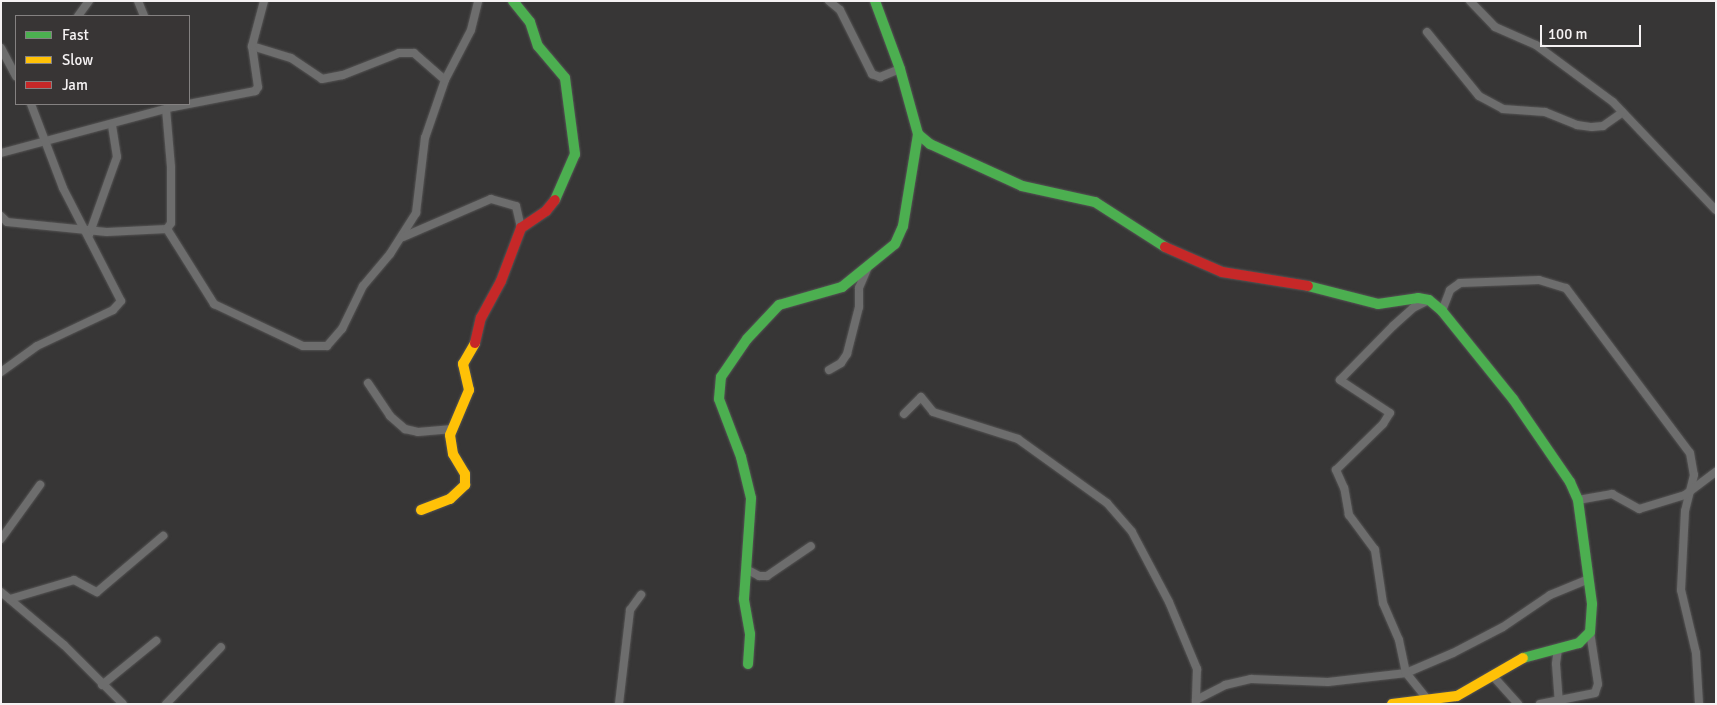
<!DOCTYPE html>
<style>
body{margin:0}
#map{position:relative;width:1717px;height:705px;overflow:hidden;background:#373636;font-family:Signika,sans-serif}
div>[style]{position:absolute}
.roads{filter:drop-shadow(0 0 1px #555454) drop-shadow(0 0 1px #555454)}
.street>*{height:8px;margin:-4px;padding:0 4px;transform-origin:4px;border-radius:4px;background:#6d6d6d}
.fast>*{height:10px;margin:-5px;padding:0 5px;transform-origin:5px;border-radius:5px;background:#4caf50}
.slow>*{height:10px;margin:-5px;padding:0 5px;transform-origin:5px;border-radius:5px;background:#ffc107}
.jam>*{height:10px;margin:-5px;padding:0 5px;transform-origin:5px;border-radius:5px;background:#c62828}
span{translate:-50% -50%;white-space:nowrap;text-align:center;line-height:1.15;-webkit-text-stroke:4px #383535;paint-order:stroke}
.frame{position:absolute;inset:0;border:2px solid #f5f2f3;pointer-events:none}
.legend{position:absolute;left:15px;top:15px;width:175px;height:90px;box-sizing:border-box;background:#383535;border:1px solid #848181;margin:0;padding:6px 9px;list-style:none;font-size:15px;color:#f5f2f3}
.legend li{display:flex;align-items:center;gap:10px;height:25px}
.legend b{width:25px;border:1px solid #848181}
.scale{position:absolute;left:1540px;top:25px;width:101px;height:22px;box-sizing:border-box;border:2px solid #f5f2f3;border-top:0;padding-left:6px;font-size:15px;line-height:18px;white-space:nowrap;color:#f5f2f3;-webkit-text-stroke:4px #383535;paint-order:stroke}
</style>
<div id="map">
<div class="roads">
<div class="street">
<i style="left:138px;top:1px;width:16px;rotate:68deg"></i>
<i style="left:829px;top:1px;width:14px;rotate:39deg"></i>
<i style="left:840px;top:10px;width:72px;rotate:63.4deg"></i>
<i style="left:872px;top:74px;width:9px;rotate:21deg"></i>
<i style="left:880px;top:77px;width:22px;rotate:-22deg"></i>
<i style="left:1470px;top:1px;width:36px;rotate:46deg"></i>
<i style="left:1495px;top:27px;width:45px;rotate:23.7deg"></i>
<i style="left:1536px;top:45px;width:96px;rotate:36.5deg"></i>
<i style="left:1613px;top:102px;width:149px;rotate:46.4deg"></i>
<i style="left:78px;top:16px;width:19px;rotate:-54deg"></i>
<i style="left:1427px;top:32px;width:82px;rotate:50.9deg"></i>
<i style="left:1479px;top:96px;width:27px;rotate:28deg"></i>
<i style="left:1503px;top:109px;width:42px;rotate:4.1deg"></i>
<i style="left:1545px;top:112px;width:35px;rotate:22deg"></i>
<i style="left:1577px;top:125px;width:15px;rotate:8deg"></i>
<i style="left:1592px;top:127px;width:11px;rotate:-5deg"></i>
<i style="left:1603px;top:126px;width:24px;rotate:-35deg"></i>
<i style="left:252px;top:46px;width:41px;rotate:17.1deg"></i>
<i style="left:291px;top:58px;width:37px;rotate:34deg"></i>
<i style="left:322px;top:79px;width:21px;rotate:-11deg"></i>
<i style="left:343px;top:75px;width:60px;rotate:-21.4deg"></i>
<i style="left:399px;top:53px;width:15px"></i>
<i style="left:414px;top:53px;width:41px;rotate:41.1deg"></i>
<i style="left:1px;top:48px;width:32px;rotate:62deg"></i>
<i style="left:1px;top:153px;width:178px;rotate:-15deg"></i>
<i style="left:173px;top:107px;width:84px;rotate:-11deg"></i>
<i style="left:255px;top:91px;width:5px;rotate:-53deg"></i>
<i style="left:258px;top:87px;width:41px;rotate:-98.3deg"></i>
<i style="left:252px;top:46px;width:47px;rotate:-75.1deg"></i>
<i style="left:1px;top:216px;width:8px;rotate:45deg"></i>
<i style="left:7px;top:222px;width:100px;rotate:5.7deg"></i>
<i style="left:107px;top:232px;width:60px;rotate:-2.9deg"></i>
<i style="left:167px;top:229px;width:7px;rotate:-56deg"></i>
<i style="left:171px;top:223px;width:56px;rotate:-90deg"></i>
<i style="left:171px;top:167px;width:58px;rotate:-94.9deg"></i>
<i style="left:167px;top:229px;width:89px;rotate:57.9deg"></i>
<i style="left:214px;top:304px;width:98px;rotate:25.3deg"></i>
<i style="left:303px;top:346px;width:24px"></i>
<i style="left:327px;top:346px;width:23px;rotate:-49deg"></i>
<i style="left:342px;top:329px;width:48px;rotate:-64deg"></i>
<i style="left:363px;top:286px;width:42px;rotate:-49.8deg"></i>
<i style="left:390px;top:254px;width:49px;rotate:-57.6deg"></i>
<i style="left:416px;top:213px;width:76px;rotate:-83.2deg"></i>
<i style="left:425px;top:138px;width:61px;rotate:-71deg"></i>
<i style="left:445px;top:80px;width:56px;rotate:-62.5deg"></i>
<i style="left:471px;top:30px;width:30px;rotate:-76deg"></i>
<i style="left:89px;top:235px;width:83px;rotate:-70.3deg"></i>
<i style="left:117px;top:157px;width:33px;rotate:-99deg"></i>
<i style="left:403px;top:237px;width:96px;rotate:-23.4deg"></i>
<i style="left:491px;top:199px;width:26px;rotate:16deg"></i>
<i style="left:516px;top:206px;width:23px;rotate:77deg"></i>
<i style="left:1442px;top:311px;width:22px;rotate:-69deg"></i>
<i style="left:1450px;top:290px;width:12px;rotate:-35deg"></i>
<i style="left:1460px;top:283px;width:79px;rotate:-2.2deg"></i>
<i style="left:1539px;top:280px;width:28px;rotate:17deg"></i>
<i style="left:1566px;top:288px;width:206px;rotate:53.1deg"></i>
<i style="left:1690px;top:453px;width:22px;rotate:80deg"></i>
<i style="left:1694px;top:475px;width:37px;rotate:104deg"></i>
<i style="left:1685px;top:511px;width:79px;rotate:92.9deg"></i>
<i style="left:1681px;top:590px;width:65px;rotate:76.6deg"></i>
<i style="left:1696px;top:653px;width:51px;rotate:86.6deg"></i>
<i style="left:829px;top:370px;width:14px;rotate:-30deg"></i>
<i style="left:841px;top:363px;width:11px;rotate:-56deg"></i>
<i style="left:847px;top:354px;width:49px;rotate:-75.7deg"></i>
<i style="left:859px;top:307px;width:19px;rotate:-90deg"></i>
<i style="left:859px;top:288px;width:21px;rotate:-67deg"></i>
<i style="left:1px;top:372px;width:44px;rotate:-35.8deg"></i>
<i style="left:37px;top:346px;width:84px;rotate:-25.3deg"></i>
<i style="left:113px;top:310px;width:12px;rotate:-48deg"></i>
<i style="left:121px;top:301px;width:127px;rotate:-117.2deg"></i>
<i style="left:63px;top:188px;width:90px;rotate:-110.9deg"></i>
<i style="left:368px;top:383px;width:40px;rotate:56deg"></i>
<i style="left:390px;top:416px;width:20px;rotate:41deg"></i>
<i style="left:405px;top:429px;width:13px;rotate:13deg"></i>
<i style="left:418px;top:432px;width:32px;rotate:-5deg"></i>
<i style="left:904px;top:414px;width:24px;rotate:-45deg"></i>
<i style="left:921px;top:397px;width:19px;rotate:51deg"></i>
<i style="left:933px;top:412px;width:89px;rotate:17.6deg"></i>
<i style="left:1018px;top:439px;width:110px;rotate:35.7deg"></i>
<i style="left:1107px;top:503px;width:38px;rotate:49deg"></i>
<i style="left:1132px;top:532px;width:79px;rotate:62.1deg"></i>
<i style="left:1169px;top:602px;width:73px;rotate:67.3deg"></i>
<i style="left:1197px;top:669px;width:35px;rotate:92deg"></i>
<i style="left:1578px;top:500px;width:35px;rotate:-10deg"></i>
<i style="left:1612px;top:494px;width:31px;rotate:29deg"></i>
<i style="left:1639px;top:509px;width:48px;rotate:-16.9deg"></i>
<i style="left:1685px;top:495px;width:39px;rotate:-37deg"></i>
<i style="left:1px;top:539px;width:67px;rotate:-54.2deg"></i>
<i style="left:746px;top:569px;width:15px;rotate:28deg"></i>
<i style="left:759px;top:576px;width:8px"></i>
<i style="left:767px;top:576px;width:53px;rotate:-34.3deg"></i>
<i style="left:1px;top:592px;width:82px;rotate:40.1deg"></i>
<i style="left:64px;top:645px;width:83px;rotate:45deg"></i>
<i style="left:10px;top:599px;width:67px;rotate:-16.5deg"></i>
<i style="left:74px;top:580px;width:26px;rotate:28deg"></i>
<i style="left:97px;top:592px;width:87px;rotate:-40.3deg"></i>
<i style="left:1558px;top:649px;width:15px;rotate:98deg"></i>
<i style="left:1556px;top:664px;width:40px;rotate:85.7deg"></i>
<i style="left:1492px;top:675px;width:39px;rotate:48deg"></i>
<i style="left:102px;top:685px;width:70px;rotate:-39.2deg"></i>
<i style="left:1196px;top:700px;width:33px;rotate:-27deg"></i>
<i style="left:1225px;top:685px;width:27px;rotate:-13deg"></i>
<i style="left:1251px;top:679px;width:77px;rotate:2.2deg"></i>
<i style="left:1328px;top:682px;width:79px;rotate:-6.6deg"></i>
<i style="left:1406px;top:673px;width:51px;rotate:-23.1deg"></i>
<i style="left:1453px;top:653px;width:56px;rotate:-27.5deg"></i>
<i style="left:1503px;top:627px;width:57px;rotate:-34.2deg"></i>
<i style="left:1550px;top:595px;width:42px;rotate:-22.3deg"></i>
<i style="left:1428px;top:700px;width:35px;rotate:-129deg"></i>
<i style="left:1406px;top:673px;width:34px;rotate:-102deg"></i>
<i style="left:1399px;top:640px;width:40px;rotate:-113.4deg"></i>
<i style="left:1383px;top:603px;width:54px;rotate:-98.6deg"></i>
<i style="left:1375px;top:550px;width:44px;rotate:-126.6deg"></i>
<i style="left:1349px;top:515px;width:27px;rotate:-100deg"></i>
<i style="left:1344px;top:488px;width:20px;rotate:-114deg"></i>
<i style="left:1336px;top:470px;width:66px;rotate:-44.4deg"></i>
<i style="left:1383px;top:424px;width:13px;rotate:-58deg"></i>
<i style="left:1390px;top:413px;width:60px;rotate:-146.6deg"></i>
<i style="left:1340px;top:380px;width:76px;rotate:-45.5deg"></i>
<i style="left:1393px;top:326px;width:27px;rotate:-42deg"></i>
<i style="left:1413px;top:308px;width:18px;rotate:-27deg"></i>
<i style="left:166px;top:704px;width:79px;rotate:-46deg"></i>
<i style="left:619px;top:704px;width:95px;rotate:-83.3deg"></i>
<i style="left:630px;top:610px;width:19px;rotate:-54deg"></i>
<i style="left:1540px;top:704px;width:56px;rotate:-11.3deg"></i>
<i style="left:1595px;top:693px;width:9px;rotate:-72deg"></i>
<i style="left:1598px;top:684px;width:53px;rotate:-98.7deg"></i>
</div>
<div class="fast">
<i style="left:513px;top:1px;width:27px;rotate:51deg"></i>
<i style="left:530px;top:22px;width:25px;rotate:72deg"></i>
<i style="left:538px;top:46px;width:42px;rotate:49.8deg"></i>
<i style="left:565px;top:78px;width:77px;rotate:82.5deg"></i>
<i style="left:575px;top:154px;width:50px;rotate:113.5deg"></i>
<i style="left:875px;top:1px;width:72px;rotate:69.8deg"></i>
<i style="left:900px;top:69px;width:67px;rotate:74.5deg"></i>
<i style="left:918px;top:134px;width:16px;rotate:40deg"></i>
<i style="left:930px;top:144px;width:101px;rotate:24.5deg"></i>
<i style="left:1022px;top:186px;width:75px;rotate:12.4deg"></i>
<i style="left:1095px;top:202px;width:83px;rotate:32.7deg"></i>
<i style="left:1308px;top:286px;width:72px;rotate:14.4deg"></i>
<i style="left:1378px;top:304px;width:40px;rotate:-8.5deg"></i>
<i style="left:1418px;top:298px;width:11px;rotate:10deg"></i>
<i style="left:1429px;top:300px;width:17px;rotate:40deg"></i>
<i style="left:1442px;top:311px;width:113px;rotate:51.1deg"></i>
<i style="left:1513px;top:399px;width:101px;rotate:55.5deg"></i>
<i style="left:1570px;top:482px;width:20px;rotate:66deg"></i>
<i style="left:1578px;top:500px;width:105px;rotate:82.3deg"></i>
<i style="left:1592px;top:604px;width:28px;rotate:94deg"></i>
<i style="left:1590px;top:632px;width:16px;rotate:135deg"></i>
<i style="left:1579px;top:643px;width:58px;rotate:165deg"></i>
<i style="left:748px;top:664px;width:30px;rotate:-86deg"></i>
<i style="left:750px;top:634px;width:36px;rotate:-100deg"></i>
<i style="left:744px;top:599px;width:101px;rotate:-86deg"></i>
<i style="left:751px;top:498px;width:42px;rotate:-103.7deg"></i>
<i style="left:741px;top:457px;width:62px;rotate:-110.8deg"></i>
<i style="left:719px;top:399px;width:22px;rotate:-85deg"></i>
<i style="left:721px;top:377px;width:46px;rotate:-55.6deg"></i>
<i style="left:747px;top:339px;width:47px;rotate:-46.7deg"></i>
<i style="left:779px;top:305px;width:66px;rotate:-15.9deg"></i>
<i style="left:842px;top:287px;width:68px;rotate:-39.1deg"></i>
<i style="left:895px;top:244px;width:20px;rotate:-66deg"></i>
<i style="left:903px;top:226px;width:93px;rotate:-80.7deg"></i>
</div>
<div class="slow">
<i style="left:421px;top:510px;width:31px;rotate:-21deg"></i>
<i style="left:450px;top:499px;width:21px;rotate:-43deg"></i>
<i style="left:465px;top:485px;width:11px;rotate:-90deg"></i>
<i style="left:465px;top:474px;width:23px;rotate:-121deg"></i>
<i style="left:453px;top:454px;width:19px;rotate:-99deg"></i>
<i style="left:450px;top:435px;width:49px;rotate:-67.1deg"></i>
<i style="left:469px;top:390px;width:27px;rotate:-103deg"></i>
<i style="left:463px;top:364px;width:24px;rotate:-60deg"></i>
<i style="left:1392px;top:704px;width:65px;rotate:-7deg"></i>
<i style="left:1457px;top:696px;width:76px;rotate:-29.9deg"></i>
</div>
<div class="jam">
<i style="left:1165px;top:247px;width:62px;rotate:23.7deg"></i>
<i style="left:1222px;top:272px;width:87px;rotate:9.2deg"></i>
<i style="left:475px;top:343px;width:26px;rotate:-77deg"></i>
<i style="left:481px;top:318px;width:42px;rotate:-61.6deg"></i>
<i style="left:501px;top:281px;width:57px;rotate:-69.3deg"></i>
<i style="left:521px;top:228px;width:30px;rotate:-34deg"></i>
<i style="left:546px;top:211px;width:14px;rotate:-51deg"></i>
</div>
</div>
<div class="frame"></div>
<ul class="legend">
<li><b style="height:6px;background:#4caf50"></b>Fast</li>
<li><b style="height:6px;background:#ffc107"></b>Slow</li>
<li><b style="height:6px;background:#c62828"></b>Jam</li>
</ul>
<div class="scale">100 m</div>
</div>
